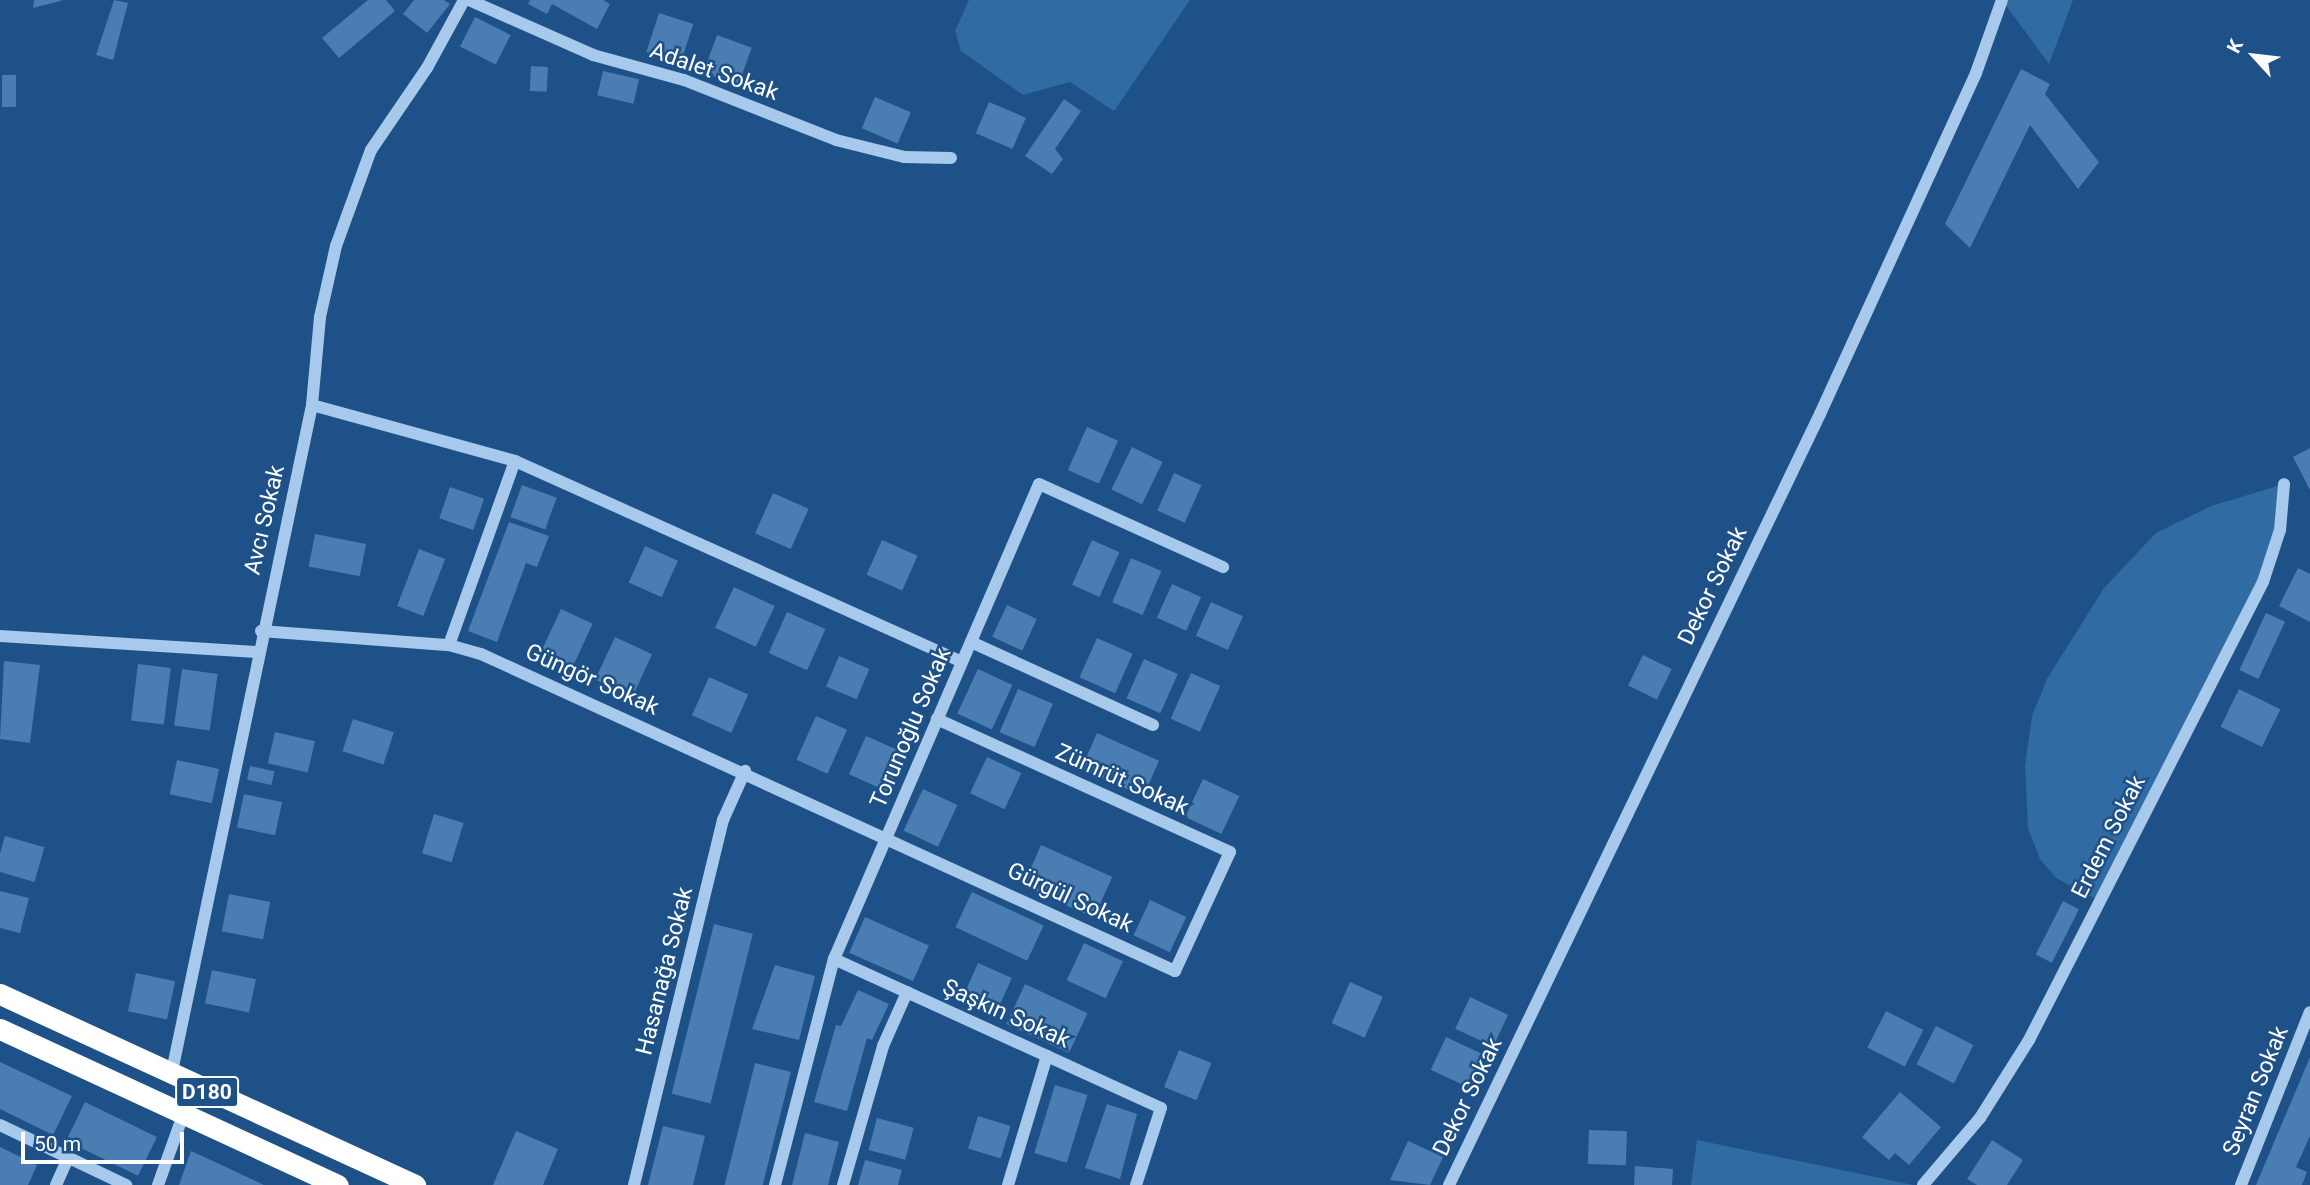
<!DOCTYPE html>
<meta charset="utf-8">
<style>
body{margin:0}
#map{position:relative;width:2310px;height:1185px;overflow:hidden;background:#1e5187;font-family:Roboto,sans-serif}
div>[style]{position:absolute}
.green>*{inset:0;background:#316ba4}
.building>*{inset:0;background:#4a7db1;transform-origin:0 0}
.minor>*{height:12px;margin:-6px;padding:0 6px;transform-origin:6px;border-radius:6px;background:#a7c9eb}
.highway>*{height:21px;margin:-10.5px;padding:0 10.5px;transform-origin:10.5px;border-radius:10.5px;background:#fff}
span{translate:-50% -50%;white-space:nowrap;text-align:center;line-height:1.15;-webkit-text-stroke:5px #1e5187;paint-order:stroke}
.shield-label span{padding:2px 5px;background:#1e5187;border:2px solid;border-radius:5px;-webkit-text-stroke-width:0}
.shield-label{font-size:21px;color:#fff;font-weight:700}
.street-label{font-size:23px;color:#fff}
.north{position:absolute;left:2219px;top:21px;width:70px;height:70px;-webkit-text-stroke:5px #1e5187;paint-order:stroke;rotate:297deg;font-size:19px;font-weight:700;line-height:28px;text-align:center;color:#fff}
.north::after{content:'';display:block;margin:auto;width:24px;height:32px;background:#fff;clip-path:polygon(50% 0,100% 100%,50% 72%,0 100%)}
.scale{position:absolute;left:21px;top:1132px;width:163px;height:32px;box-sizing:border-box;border:4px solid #fff;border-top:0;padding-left:9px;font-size:21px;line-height:24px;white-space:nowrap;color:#fff;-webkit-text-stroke:5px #1e5187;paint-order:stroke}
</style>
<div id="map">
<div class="green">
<i style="clip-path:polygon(969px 0,1190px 0,1114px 111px,1070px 82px,1023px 95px,961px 51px,955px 31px)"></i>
<i style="clip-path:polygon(2002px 0,2073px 0,2049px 64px)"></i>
<i style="clip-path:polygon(2284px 484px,2276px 547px,2100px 901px,2056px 878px,2040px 859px,2028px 828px,2025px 766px,2032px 716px,2047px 679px,2104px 588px,2156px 533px,2211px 506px)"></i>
<i style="clip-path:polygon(1697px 1140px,1818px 1165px,1913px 1185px,1691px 1185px)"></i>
</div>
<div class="building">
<i style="clip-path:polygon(34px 0,64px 0,33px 8px)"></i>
<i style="clip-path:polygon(114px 0,128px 3px,113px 60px,96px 55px)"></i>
<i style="clip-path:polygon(368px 0,386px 0,395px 11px,339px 58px,322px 38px)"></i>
<i style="clip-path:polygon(414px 0,444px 0,450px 4px,427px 33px,403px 14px)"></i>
<i style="clip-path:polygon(530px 0,603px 0,610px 4px,597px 29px,552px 4px,547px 14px,528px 4px)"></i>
<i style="left:659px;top:13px;width:36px;height:41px;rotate:18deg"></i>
<i style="left:475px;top:17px;width:40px;height:33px;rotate:27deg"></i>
<i style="left:717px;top:35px;width:37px;height:40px;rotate:20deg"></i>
<i style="left:531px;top:66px;width:17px;height:25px;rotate:3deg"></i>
<i style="clip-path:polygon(2021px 69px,2050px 84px,2045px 94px,2099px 162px,2078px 189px,2030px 125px,1970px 248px,1945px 224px)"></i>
<i style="left:603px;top:71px;width:37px;height:25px;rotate:13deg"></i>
<i style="left:2px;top:75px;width:14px;height:32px"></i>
<i style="left:875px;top:97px;width:39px;height:34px;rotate:23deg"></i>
<i style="clip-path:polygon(1064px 99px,1081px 111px,1055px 149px,1063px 159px,1052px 174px,1025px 156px)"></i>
<i style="left:989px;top:102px;width:40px;height:34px;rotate:23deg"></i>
<i style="left:1087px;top:427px;width:34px;height:47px;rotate:24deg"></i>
<i style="left:1132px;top:447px;width:34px;height:47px;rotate:26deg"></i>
<i style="clip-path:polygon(2310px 448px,2310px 490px,2293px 457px)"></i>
<i style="left:1174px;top:473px;width:30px;height:41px;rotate:24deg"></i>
<i style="left:522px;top:485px;width:37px;height:34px;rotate:20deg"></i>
<i style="left:450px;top:487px;width:36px;height:33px;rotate:19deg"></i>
<i style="left:773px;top:493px;width:39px;height:44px;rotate:24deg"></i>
<i style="clip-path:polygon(509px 522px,549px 536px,537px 567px,526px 563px,497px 642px,468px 631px)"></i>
<i style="left:315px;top:534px;width:52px;height:33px;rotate:11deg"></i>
<i style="left:882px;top:540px;width:39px;height:38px;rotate:24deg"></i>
<i style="left:1092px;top:540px;width:30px;height:49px;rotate:24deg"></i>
<i style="left:645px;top:546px;width:36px;height:40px;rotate:24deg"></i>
<i style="left:419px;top:549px;width:28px;height:61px;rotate:21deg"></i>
<i style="left:1131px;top:558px;width:33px;height:48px;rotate:23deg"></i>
<i style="clip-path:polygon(2298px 568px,2310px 574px,2310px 622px,2279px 606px)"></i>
<i style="left:1172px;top:584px;width:32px;height:37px;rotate:24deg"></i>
<i style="left:734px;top:587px;width:45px;height:45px;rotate:25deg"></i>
<i style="left:1211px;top:602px;width:35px;height:37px;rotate:24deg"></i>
<i style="left:1007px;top:605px;width:33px;height:35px;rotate:25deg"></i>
<i style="left:561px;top:609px;width:35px;height:48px;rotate:25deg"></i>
<i style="left:787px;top:612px;width:42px;height:45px;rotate:24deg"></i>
<i style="left:2266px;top:613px;width:21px;height:63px;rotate:25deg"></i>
<i style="left:615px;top:637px;width:41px;height:47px;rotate:25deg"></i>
<i style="left:1097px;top:638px;width:39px;height:43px;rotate:24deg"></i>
<i style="left:1643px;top:655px;width:32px;height:34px;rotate:26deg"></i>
<i style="left:839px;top:656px;width:33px;height:33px;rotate:23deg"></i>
<i style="left:1144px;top:659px;width:37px;height:43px;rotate:24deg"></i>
<i style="clip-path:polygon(4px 661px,40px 665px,30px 743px,0 739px)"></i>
<i style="left:138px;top:664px;width:33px;height:57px;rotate:7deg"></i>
<i style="left:182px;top:669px;width:36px;height:57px;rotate:8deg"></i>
<i style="left:978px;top:669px;width:38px;height:49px;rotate:25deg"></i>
<i style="left:1191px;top:673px;width:32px;height:50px;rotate:24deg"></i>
<i style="left:709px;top:677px;width:43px;height:42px;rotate:24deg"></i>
<i style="left:1018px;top:689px;width:38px;height:47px;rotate:23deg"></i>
<i style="left:2239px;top:689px;width:46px;height:42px;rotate:26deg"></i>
<i style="left:816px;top:716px;width:34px;height:48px;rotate:24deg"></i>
<i style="left:353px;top:719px;width:43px;height:34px;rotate:18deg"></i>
<i style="left:275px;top:732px;width:41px;height:32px;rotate:13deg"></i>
<i style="left:1097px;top:733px;width:68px;height:39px;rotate:24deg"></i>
<i style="left:866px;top:736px;width:42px;height:42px;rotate:24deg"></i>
<i style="left:987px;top:757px;width:38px;height:40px;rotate:25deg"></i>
<i style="left:177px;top:760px;width:43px;height:35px;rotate:12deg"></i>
<i style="left:250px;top:766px;width:25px;height:14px;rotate:12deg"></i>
<i style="left:1203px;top:779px;width:40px;height:42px;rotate:25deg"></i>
<i style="left:923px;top:789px;width:38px;height:46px;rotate:25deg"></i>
<i style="left:244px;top:794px;width:39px;height:34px;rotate:12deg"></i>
<i style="left:434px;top:814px;width:31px;height:41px;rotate:17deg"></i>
<i style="left:5px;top:836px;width:41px;height:36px;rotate:16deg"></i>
<i style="left:1041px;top:845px;width:78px;height:45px;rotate:24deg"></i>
<i style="clip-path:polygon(0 891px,29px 898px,20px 933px,0 928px)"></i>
<i style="left:972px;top:892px;width:79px;height:39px;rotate:25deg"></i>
<i style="left:229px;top:894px;width:42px;height:38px;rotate:11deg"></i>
<i style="left:1150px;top:900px;width:40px;height:39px;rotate:25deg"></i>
<i style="left:2063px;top:901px;width:18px;height:60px;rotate:27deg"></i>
<i style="left:865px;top:917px;width:70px;height:39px;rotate:24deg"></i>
<i style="left:714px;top:924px;width:40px;height:175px;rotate:14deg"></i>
<i style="left:1084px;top:943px;width:43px;height:41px;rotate:25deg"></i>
<i style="left:978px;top:963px;width:37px;height:38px;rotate:24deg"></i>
<i style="clip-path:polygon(775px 965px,815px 976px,799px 1040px,752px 1029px)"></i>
<i style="left:212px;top:970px;width:45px;height:34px;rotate:12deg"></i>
<i style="left:136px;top:973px;width:40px;height:39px;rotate:12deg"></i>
<i style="left:1350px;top:982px;width:36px;height:45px;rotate:24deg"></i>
<i style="left:1025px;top:984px;width:69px;height:44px;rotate:25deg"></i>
<i style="clip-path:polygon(858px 990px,889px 1004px,872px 1040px,867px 1038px,847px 1111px,814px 1102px,836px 1025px,841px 1026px)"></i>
<i style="left:1470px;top:997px;width:42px;height:35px;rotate:25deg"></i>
<i style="left:1886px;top:1011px;width:42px;height:41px;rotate:27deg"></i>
<i style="left:1936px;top:1026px;width:42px;height:43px;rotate:27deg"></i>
<i style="left:1446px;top:1037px;width:45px;height:36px;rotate:25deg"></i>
<i style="left:1179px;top:1050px;width:35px;height:40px;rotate:22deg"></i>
<i style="clip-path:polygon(2310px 1057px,2310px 1136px,2296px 1167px,2307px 1172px,2302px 1185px,2256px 1185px)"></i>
<i style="clip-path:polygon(0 1062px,72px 1096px,53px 1135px,0 1109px)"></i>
<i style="left:755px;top:1063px;width:37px;height:126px;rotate:14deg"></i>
<i style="left:1055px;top:1085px;width:34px;height:71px;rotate:17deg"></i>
<i style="clip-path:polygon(1900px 1092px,1941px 1127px,1909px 1165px,1895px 1153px,1889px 1160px,1862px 1137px)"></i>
<i style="left:85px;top:1102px;width:80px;height:43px;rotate:26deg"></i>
<i style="clip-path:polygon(1107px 1104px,1137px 1114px,1120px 1179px,1085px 1168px)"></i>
<i style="left:978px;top:1116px;width:34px;height:34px;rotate:17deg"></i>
<i style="left:877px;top:1118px;width:38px;height:33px;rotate:15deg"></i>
<i style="clip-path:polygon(663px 1126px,705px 1136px,693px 1185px,648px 1185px)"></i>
<i style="left:1589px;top:1130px;width:38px;height:34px;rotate:2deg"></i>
<i style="clip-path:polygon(516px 1131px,558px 1149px,543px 1185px,493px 1185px)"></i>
<i style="clip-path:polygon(805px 1133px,839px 1142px,828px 1185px,792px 1185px)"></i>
<i style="clip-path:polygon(1992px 1140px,2023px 1160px,2007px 1185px,1977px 1185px,1967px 1179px)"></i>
<i style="clip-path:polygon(1408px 1141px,1443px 1157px,1430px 1185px,1390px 1180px)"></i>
<i style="clip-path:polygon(0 1147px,37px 1165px,28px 1185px,0 1185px)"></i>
<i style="clip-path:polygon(191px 1151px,226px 1167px,264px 1185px,179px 1185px)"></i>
<i style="clip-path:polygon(865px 1160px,902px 1170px,898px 1185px,858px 1185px)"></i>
<i style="clip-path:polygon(1635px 1166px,1673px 1169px,1672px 1185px,1634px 1185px)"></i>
</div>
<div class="minor">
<i style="left:469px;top:0;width:136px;rotate:23.9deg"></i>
<i style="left:593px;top:55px;width:94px;rotate:15.4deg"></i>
<i style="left:684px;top:80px;width:163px;rotate:21.5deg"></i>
<i style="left:836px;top:140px;width:70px;rotate:14deg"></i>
<i style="left:904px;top:157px;width:47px;rotate:1.2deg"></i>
<i style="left:312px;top:405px;width:211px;rotate:15.4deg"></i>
<i style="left:515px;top:461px;width:490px;rotate:24.2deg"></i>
<i style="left:261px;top:631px;width:189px;rotate:4.3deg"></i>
<i style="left:449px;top:645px;width:33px;rotate:16deg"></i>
<i style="left:481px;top:654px;width:763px;rotate:24.55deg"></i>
<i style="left:1175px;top:971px;width:131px;rotate:-65.2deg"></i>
<i style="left:1230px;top:852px;width:322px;rotate:-155.6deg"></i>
<i style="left:0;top:636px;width:257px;rotate:3.6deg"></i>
<i style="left:971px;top:642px;width:200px;rotate:24.5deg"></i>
<i style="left:449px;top:645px;width:195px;rotate:-70.3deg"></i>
<i style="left:834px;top:959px;width:359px;rotate:24.5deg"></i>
<i style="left:1161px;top:1108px;width:81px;rotate:108deg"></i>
<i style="left:171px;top:1076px;width:686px;rotate:-78.13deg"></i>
<i style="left:312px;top:405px;width:88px;rotate:-84.8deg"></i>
<i style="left:320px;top:317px;width:73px;rotate:-77.3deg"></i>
<i style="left:336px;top:246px;width:102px;rotate:-70deg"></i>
<i style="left:371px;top:150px;width:99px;rotate:-55.7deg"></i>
<i style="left:427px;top:68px;width:77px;rotate:-61.4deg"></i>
<i style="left:0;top:1125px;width:140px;rotate:25.5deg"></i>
<i style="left:56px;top:1185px;width:30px;rotate:-66deg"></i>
<i style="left:158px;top:1185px;width:74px;rotate:-70.3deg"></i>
<i style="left:634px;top:1185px;width:376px;rotate:-76.3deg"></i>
<i style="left:723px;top:820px;width:54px;rotate:-65.8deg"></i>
<i style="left:775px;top:1185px;width:234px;rotate:-75.4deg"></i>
<i style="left:834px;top:959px;width:517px;rotate:-66.66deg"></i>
<i style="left:1039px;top:484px;width:202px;rotate:24.3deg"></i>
<i style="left:843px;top:1185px;width:145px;rotate:-73.9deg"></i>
<i style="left:883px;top:1046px;width:59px;rotate:-66deg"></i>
<i style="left:1008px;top:1185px;width:135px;rotate:-73.2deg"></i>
<i style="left:1449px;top:1185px;width:856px;rotate:-64.3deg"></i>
<i style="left:1820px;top:414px;width:375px;rotate:-65.4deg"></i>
<i style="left:1976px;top:73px;width:77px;rotate:-70.4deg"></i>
<i style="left:1923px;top:1185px;width:88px;rotate:-49.6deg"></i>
<i style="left:1980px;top:1118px;width:92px;rotate:-57.9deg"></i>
<i style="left:2029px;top:1040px;width:514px;rotate:-62.94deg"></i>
<i style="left:2263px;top:582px;width:55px;rotate:-71.9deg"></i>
<i style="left:2280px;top:530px;width:46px;rotate:-85deg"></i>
<i style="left:2241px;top:1185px;width:186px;rotate:-68.3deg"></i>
</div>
<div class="highway">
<i style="left:0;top:994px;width:457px;rotate:24.7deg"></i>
<i style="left:0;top:1029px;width:372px;rotate:24.8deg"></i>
</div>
<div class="shield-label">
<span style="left:207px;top:1092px">D180</span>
</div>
<div class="street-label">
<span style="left:714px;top:72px;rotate:19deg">Adalet Sokak</span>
<span style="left:265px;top:520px;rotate:-77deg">Avcı Sokak</span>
<span style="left:1713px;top:586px;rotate:-64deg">Dekor Sokak</span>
<span style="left:592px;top:680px;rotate:24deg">Güngör Sokak</span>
<span style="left:911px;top:728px;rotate:-67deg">Torunoğlu Sokak</span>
<span style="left:1122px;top:780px;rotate:24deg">Zümrüt Sokak</span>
<span style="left:2109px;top:837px;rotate:-63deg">Erdem Sokak</span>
<span style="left:1070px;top:898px;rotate:25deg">Gürgül Sokak</span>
<span style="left:665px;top:971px;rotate:-76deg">Hasanağa Sokak</span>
<span style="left:1006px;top:1014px;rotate:24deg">Şaşkın Sokak</span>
<span style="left:2256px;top:1091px;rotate:-68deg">Seyran Sokak</span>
<span style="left:1468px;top:1097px;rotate:-64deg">Dekor Sokak</span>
</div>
<div class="north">K</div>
<div class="scale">50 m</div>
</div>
